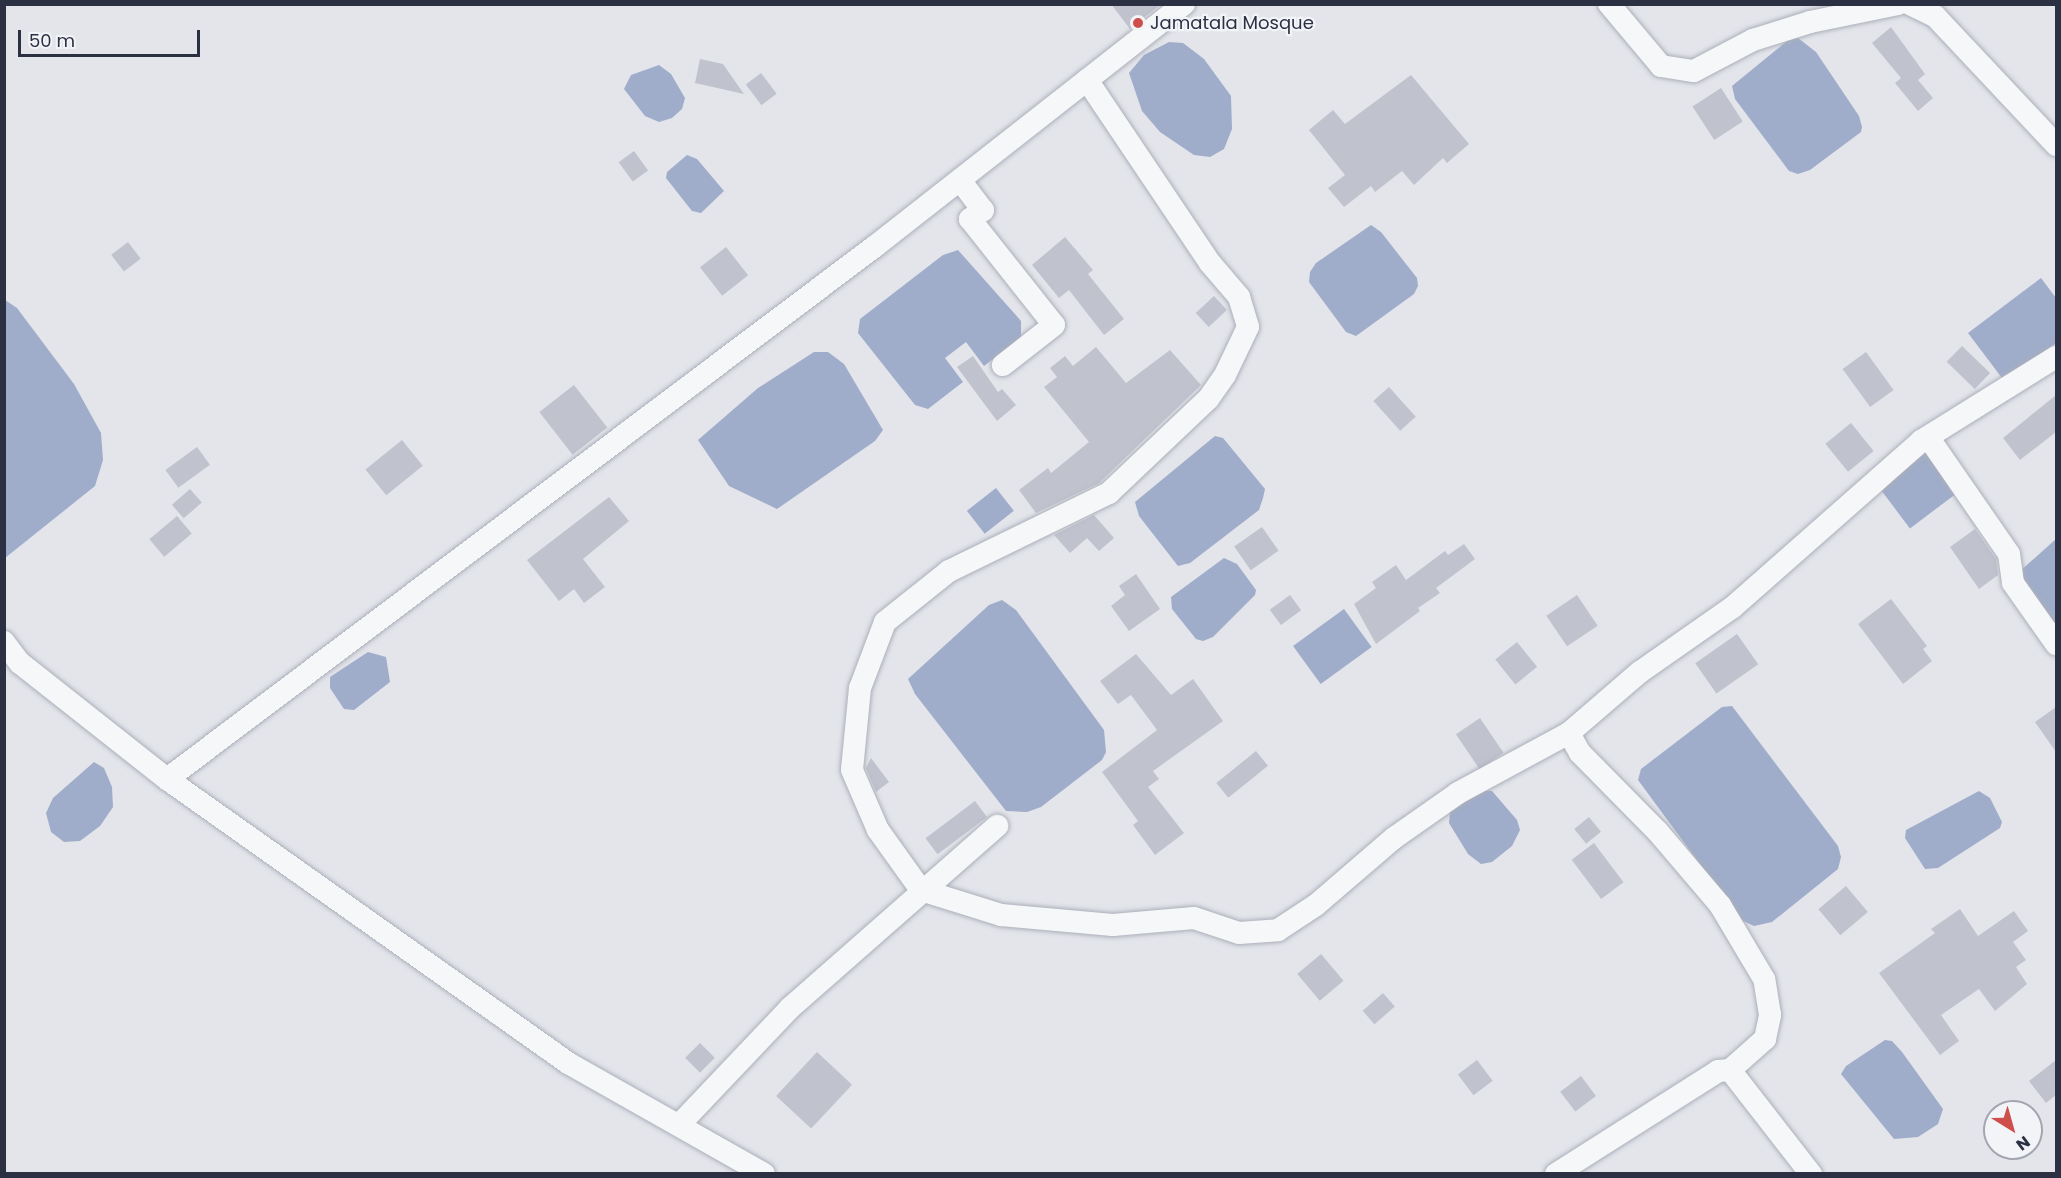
<!DOCTYPE html>
<style>
body{margin:0}
#map{position:relative;width:2061px;height:1178px;overflow:hidden;background:#e3e5eb;font-family:Poppins,sans-serif}
div>[style]{position:absolute}
.water>*{inset:0;background:#9fadca;transform-origin:0 0}
.building>*{inset:0;background:#c0c3ce;transform-origin:0 0}
.roads{filter:drop-shadow(0 0 2px #acafb9) drop-shadow(0 0 2px #acafb9)}
.street>*{height:22px;margin:-11px;padding:0 11px;transform-origin:11px;border-radius:11px;background:#f6f7f9}
.dots>*{width:16px;height:16px;translate:-50% -50%;box-sizing:border-box;border:3px solid #f3f4f8;border-radius:50%}
span{translate:-50% -50%;white-space:nowrap;text-align:center;line-height:1.15;-webkit-text-stroke:4.5px #f3f4f8;paint-order:stroke}
.poi-label{font-size:18px;color:#2b3043}
.left{translate:0 -50%;text-align:left}
.frame{position:absolute;inset:0;border:6px solid #2b3043;pointer-events:none}
.north{position:absolute;left:1983px;top:1100px;width:60px;height:60px;box-sizing:border-box;background:#f3f4f8;border:2px solid #a3a6b0;border-radius:50%;rotate:143deg;font-size:16px;font-weight:700;line-height:24px;text-align:center;color:#2b3043}
.north::after{content:'';display:block;margin:auto;width:21px;height:27px;background:#cd4e4b;clip-path:polygon(50% 0,100% 100%,50% 72%,0 100%)}
.scale{position:absolute;left:18px;top:30px;width:182px;height:27px;box-sizing:border-box;border:3px solid #2b3043;border-top:0;padding-left:8px;font-size:18px;line-height:21px;white-space:nowrap;color:#2b3043;-webkit-text-stroke:4px #f3f4f8;paint-order:stroke}
</style>
<div id="map">
<div class="water">
<i style="clip-path:polygon(1798px 38px,1816px 52px,1859px 116px,1862px 127px,1861px 132px,1810px 170px,1798px 174px,1789px 171px,1735px 99px,1732px 86px,1787px 41px)"></i>
<i style="clip-path:polygon(1169px 42px,1183px 43px,1204px 59px,1231px 96px,1232px 129px,1224px 149px,1210px 157px,1194px 155px,1160px 132px,1142px 111px,1129px 73px,1144px 55px)"></i>
<i style="clip-path:polygon(659px 65px,671px 74px,685px 98px,682px 109px,672px 118px,659px 122px,645px 116px,624px 89px,631px 75px)"></i>
<i style="clip-path:polygon(687px 155px,697px 159px,724px 191px,701px 213px,692px 211px,666px 178px,667px 172px)"></i>
<i style="clip-path:polygon(1371px 225px,1381px 232px,1417px 278px,1418px 286px,1414px 294px,1356px 336px,1346px 332px,1309px 282px,1310px 272px,1316px 263px)"></i>
<i style="clip-path:polygon(958px 250px,1021px 321px,1021px 338px,984px 366px,966px 342px,945px 358px,963px 382px,928px 409px,915px 405px,858px 333px,860px 319px,943px 255px)"></i>
<i style="clip-path:polygon(2041px 278px,2056px 298px,2056px 343px,2005px 382px,1968px 333px)"></i>
<i style="clip-path:polygon(5px 300px,17px 308px,74px 384px,101px 433px,103px 460px,95px 486px,5px 558px)"></i>
<i style="clip-path:polygon(814px 352px,828px 352px,844px 364px,883px 430px,875px 441px,777px 509px,729px 486px,698px 440px,758px 388px)"></i>
<i style="clip-path:polygon(1215px 436px,1223px 438px,1265px 489px,1263px 498px,1259px 510px,1190px 563px,1178px 566px,1139px 516px,1135px 502px)"></i>
<i style="left:1928px;top:451px;width:51px;height:61px;rotate:53deg"></i>
<i style="left:996px;top:488px;width:29px;height:37px;rotate:52deg"></i>
<i style="clip-path:polygon(2056px 539px,2056px 628px,2019px 572px)"></i>
<i style="clip-path:polygon(1224px 558px,1237px 564px,1256px 590px,1255px 595px,1213px 637px,1203px 641px,1196px 639px,1172px 609px,1171px 597px)"></i>
<i style="clip-path:polygon(1002px 600px,1016px 610px,1104px 730px,1106px 752px,1102px 760px,1041px 807px,1027px 812px,1006px 811px,915px 694px,908px 679px,989px 605px)"></i>
<i style="left:1344px;top:609px;width:47px;height:63px;rotate:54deg"></i>
<i style="clip-path:polygon(368px 652px,386px 657px,390px 682px,354px 710px,344px 709px,330px 688px,330px 677px)"></i>
<i style="clip-path:polygon(1732px 706px,1838px 846px,1841px 857px,1838px 869px,1772px 922px,1754px 926px,1741px 920px,1638px 780px,1641px 769px,1722px 707px)"></i>
<i style="clip-path:polygon(94px 762px,104px 768px,112px 787px,113px 807px,100px 826px,80px 841px,64px 842px,51px 832px,46px 813px,53px 798px)"></i>
<i style="clip-path:polygon(1481px 790px,1492px 791px,1517px 820px,1520px 830px,1512px 846px,1492px 862px,1481px 864px,1468px 854px,1449px 823px,1450px 812px)"></i>
<i style="clip-path:polygon(1979px 791px,1990px 798px,2002px 822px,2000px 828px,1938px 868px,1925px 869px,1905px 838px,1906px 830px)"></i>
<i style="clip-path:polygon(1885px 1040px,1892px 1041px,1902px 1052px,1943px 1109px,1938px 1124px,1918px 1137px,1894px 1139px,1841px 1074px,1846px 1066px)"></i>
</div>
<div class="building">
<i style="clip-path:polygon(1111px 4px,1161px 4px,1130px 29px)"></i>
<i style="clip-path:polygon(1891px 27px,1925px 74px,1918px 80px,1933px 98px,1918px 111px,1895px 83px,1901px 78px,1872px 43px)"></i>
<i style="clip-path:polygon(700px 59px,723px 64px,744px 94px,695px 83px)"></i>
<i style="left:761px;top:73px;width:26px;height:19px;rotate:53deg"></i>
<i style="clip-path:polygon(1411px 75px,1469px 144px,1447px 163px,1443px 158px,1414px 185px,1402px 171px,1375px 192px,1371px 186px,1344px 207px,1328px 188px,1345px 175px,1309px 130px,1333px 110px,1345px 124px)"></i>
<i style="left:1721px;top:88px;width:40px;height:34px;rotate:57deg"></i>
<i style="left:634px;top:151px;width:24px;height:19px;rotate:54deg"></i>
<i style="clip-path:polygon(1065px 237px,1093px 270px,1088px 274px,1124px 319px,1104px 335px,1069px 290px,1059px 298px,1032px 265px)"></i>
<i style="left:128px;top:242px;width:21px;height:21px;rotate:53deg"></i>
<i style="left:726px;top:247px;width:36px;height:33px;rotate:52deg"></i>
<i style="left:1214px;top:296px;width:19px;height:25px;rotate:47deg"></i>
<i style="left:1962px;top:346px;width:39px;height:22px;rotate:44deg"></i>
<i style="clip-path:polygon(1096px 347px,1126px 383px,1170px 350px,1201px 385px,1099px 483px,1036px 513px,1019px 490px,1048px 468px,1051px 473px,1089px 442px,1044px 387px,1057px 377px,1050px 368px,1065px 356px,1073px 366px)"></i>
<i style="left:1866px;top:352px;width:47px;height:29px;rotate:54deg"></i>
<i style="clip-path:polygon(973px 356px,998px 392px,1002px 389px,1016px 405px,997px 421px,957px 367px)"></i>
<i style="left:574px;top:385px;width:54px;height:44px;rotate:52deg"></i>
<i style="left:1389px;top:387px;width:40px;height:21px;rotate:48deg"></i>
<i style="clip-path:polygon(2056px 395px,2056px 432px,2020px 460px,2003px 438px)"></i>
<i style="left:1851px;top:423px;width:36px;height:33px;rotate:51deg"></i>
<i style="left:402px;top:440px;width:33px;height:47px;rotate:51deg"></i>
<i style="left:197px;top:447px;width:22px;height:39px;rotate:54deg"></i>
<i style="left:190px;top:489px;width:18px;height:24px;rotate:49deg"></i>
<i style="clip-path:polygon(609px 497px,629px 521px,583px 559px,605px 587px,584px 603px,574px 589px,559px 601px,527px 560px)"></i>
<i style="clip-path:polygon(1094px 515px,1114px 538px,1099px 551px,1087px 538px,1070px 553px,1054px 535px)"></i>
<i style="left:177px;top:516px;width:23px;height:36px;rotate:50deg"></i>
<i style="left:1262px;top:527px;width:29px;height:34px;rotate:55deg"></i>
<i style="clip-path:polygon(1975px 529px,1996px 559px,1998px 575px,1979px 589px,1950px 547px)"></i>
<i style="clip-path:polygon(1464px 544px,1475px 559px,1436px 588px,1440px 593px,1418px 608px,1420px 611px,1376px 644px,1354px 604px,1376px 588px,1372px 582px,1396px 565px,1406px 580px,1445px 551px,1448px 555px)"></i>
<i style="clip-path:polygon(1136px 574px,1160px 609px,1129px 631px,1111px 606px,1125px 595px,1119px 586px)"></i>
<i style="left:1290px;top:595px;width:19px;height:25px;rotate:54deg"></i>
<i style="left:1577px;top:595px;width:37px;height:37px;rotate:56deg"></i>
<i style="clip-path:polygon(1891px 599px,1927px 646px,1923px 649px,1932px 661px,1903px 684px,1858px 624px)"></i>
<i style="left:1737px;top:634px;width:37px;height:51px;rotate:55deg"></i>
<i style="left:1517px;top:642px;width:32px;height:28px;rotate:51deg"></i>
<i style="clip-path:polygon(1136px 654px,1171px 695px,1193px 679px,1223px 721px,1153px 771px,1159px 779px,1148px 787px,1184px 833px,1155px 855px,1133px 825px,1138px 821px,1102px 772px,1157px 730px,1131px 695px,1118px 704px,1100px 681px)"></i>
<i style="clip-path:polygon(2056px 707px,2056px 752px,2035px 722px)"></i>
<i style="left:1480px;top:718px;width:42px;height:29px;rotate:56deg"></i>
<i style="left:1256px;top:751px;width:19px;height:51px;rotate:51deg"></i>
<i style="clip-path:polygon(871px 758px,889px 782px,876px 792px,866px 768px)"></i>
<i style="left:975px;top:801px;width:20px;height:62px;rotate:53deg"></i>
<i style="left:1589px;top:817px;width:19px;height:19px;rotate:51deg"></i>
<i style="left:1594px;top:843px;width:49px;height:28px;rotate:53deg"></i>
<i style="left:1846px;top:886px;width:34px;height:36px;rotate:50deg"></i>
<i style="clip-path:polygon(1960px 909px,1978px 936px,2014px 911px,2028px 931px,2013px 942px,2026px 960px,2016px 967px,2027px 984px,1995px 1011px,1979px 989px,1941px 1015px,1959px 1041px,1940px 1055px,1879px 973px,1935px 933px,1931px 929px)"></i>
<i style="left:1321px;top:954px;width:35px;height:31px;rotate:50deg"></i>
<i style="left:1383px;top:993px;width:18px;height:27px;rotate:49deg"></i>
<i style="left:700px;top:1043px;width:21px;height:21px;rotate:45deg"></i>
<i style="left:817px;top:1052px;width:48px;height:60px;rotate:43deg"></i>
<i style="left:1477px;top:1060px;width:26px;height:24px;rotate:53deg"></i>
<i style="clip-path:polygon(2056px 1060px,2056px 1095px,2046px 1103px,2029px 1081px)"></i>
<i style="left:1581px;top:1076px;width:25px;height:26px;rotate:53deg"></i>
</div>
<div class="roads">
<div class="street">
<i style="left:1609px;top:4px;width:81px;rotate:50deg"></i>
<i style="left:1661px;top:66px;width:33px;rotate:9deg"></i>
<i style="left:1694px;top:71px;width:67px;rotate:-27.7deg"></i>
<i style="left:1753px;top:40px;width:60px;rotate:-17.5deg"></i>
<i style="left:1810px;top:22px;width:90px;rotate:-11.6deg"></i>
<i style="left:1910px;top:4px;width:28px;rotate:26deg"></i>
<i style="left:1935px;top:16px;width:177px;rotate:46.8deg"></i>
<i style="left:1087px;top:80px;width:220px;rotate:56.1deg"></i>
<i style="left:1210px;top:263px;width:45px;rotate:49.5deg"></i>
<i style="left:1239px;top:297px;width:31px;rotate:73deg"></i>
<i style="left:1248px;top:327px;width:53px;rotate:115.6deg"></i>
<i style="left:1225px;top:375px;width:29px;rotate:125deg"></i>
<i style="left:1208px;top:399px;width:137px;rotate:136.5deg"></i>
<i style="left:1109px;top:493px;width:178px;rotate:154deg"></i>
<i style="left:949px;top:571px;width:82px;rotate:141.4deg"></i>
<i style="left:885px;top:622px;width:71px;rotate:110.7deg"></i>
<i style="left:860px;top:688px;width:82px;rotate:95.6deg"></i>
<i style="left:852px;top:770px;width:65px;rotate:66.6deg"></i>
<i style="left:878px;top:830px;width:74px;rotate:54.4deg"></i>
<i style="left:921px;top:890px;width:84px;rotate:17.4deg"></i>
<i style="left:1001px;top:915px;width:112px;rotate:5.1deg"></i>
<i style="left:1113px;top:925px;width:81px;rotate:-4.9deg"></i>
<i style="left:1194px;top:918px;width:47px;rotate:18.4deg"></i>
<i style="left:1239px;top:933px;width:39px;rotate:-4deg"></i>
<i style="left:1278px;top:930px;width:45px;rotate:-33.3deg"></i>
<i style="left:1316px;top:905px;width:103px;rotate:-40.7deg"></i>
<i style="left:1394px;top:838px;width:78px;rotate:-35.1deg"></i>
<i style="left:1458px;top:793px;width:126px;rotate:-28.4deg"></i>
<i style="left:960px;top:180px;width:38px;rotate:53deg"></i>
<i style="left:983px;top:210px;width:16px;rotate:145deg"></i>
<i style="left:970px;top:219px;width:135px;rotate:51.6deg"></i>
<i style="left:1054px;top:325px;width:65px;rotate:141.9deg"></i>
<i style="left:1928px;top:437px;width:142px;rotate:55.3deg"></i>
<i style="left:2009px;top:554px;width:29px;rotate:82deg"></i>
<i style="left:2013px;top:583px;width:75px;rotate:54.8deg"></i>
<i style="left:4px;top:642px;width:26px;rotate:53deg"></i>
<i style="left:20px;top:663px;width:187px;rotate:38.3deg"></i>
<i style="left:167px;top:779px;width:491px;rotate:35.3deg"></i>
<i style="left:568px;top:1063px;width:225px;rotate:29.5deg"></i>
<i style="left:167px;top:779px;width:885px;rotate:-36.96deg"></i>
<i style="left:874px;top:247px;width:394px;rotate:-38.1deg"></i>
<i style="left:1730px;top:1070px;width:47px;rotate:-41.5deg"></i>
<i style="left:1765px;top:1039px;width:25px;rotate:-78deg"></i>
<i style="left:1770px;top:1015px;width:36px;rotate:-99deg"></i>
<i style="left:1764px;top:979px;width:86px;rotate:-120.7deg"></i>
<i style="left:1720px;top:905px;width:96px;rotate:-130.3deg"></i>
<i style="left:1658px;top:832px;width:111px;rotate:-134.6deg"></i>
<i style="left:1580px;top:753px;width:23px;rotate:-119deg"></i>
<i style="left:1569px;top:733px;width:94px;rotate:-40.7deg"></i>
<i style="left:1640px;top:672px;width:113px;rotate:-35deg"></i>
<i style="left:1733px;top:607px;width:251px;rotate:-41.4deg"></i>
<i style="left:1921px;top:441px;width:159px;rotate:-31.9deg"></i>
<i style="left:679px;top:1125px;width:161px;rotate:-46.5deg"></i>
<i style="left:790px;top:1008px;width:276px;rotate:-41.3deg"></i>
<i style="left:1556px;top:1174px;width:192px;rotate:-32.4deg"></i>
<i style="left:1718px;top:1071px;width:12px;rotate:-5deg"></i>
<i style="left:1730px;top:1070px;width:132px;rotate:52.1deg"></i>
</div>
</div>
<div class="dots">
<i style="left:1138px;top:23px;background:#cd4e4b"></i>
</div>
<div class="poi-label">
<span class="left" style="left:1150px;top:23px">Jamatala Mosque</span>
</div>
<div class="frame"></div>
<div class="north">N</div>
<div class="scale">50 m</div>
</div>
